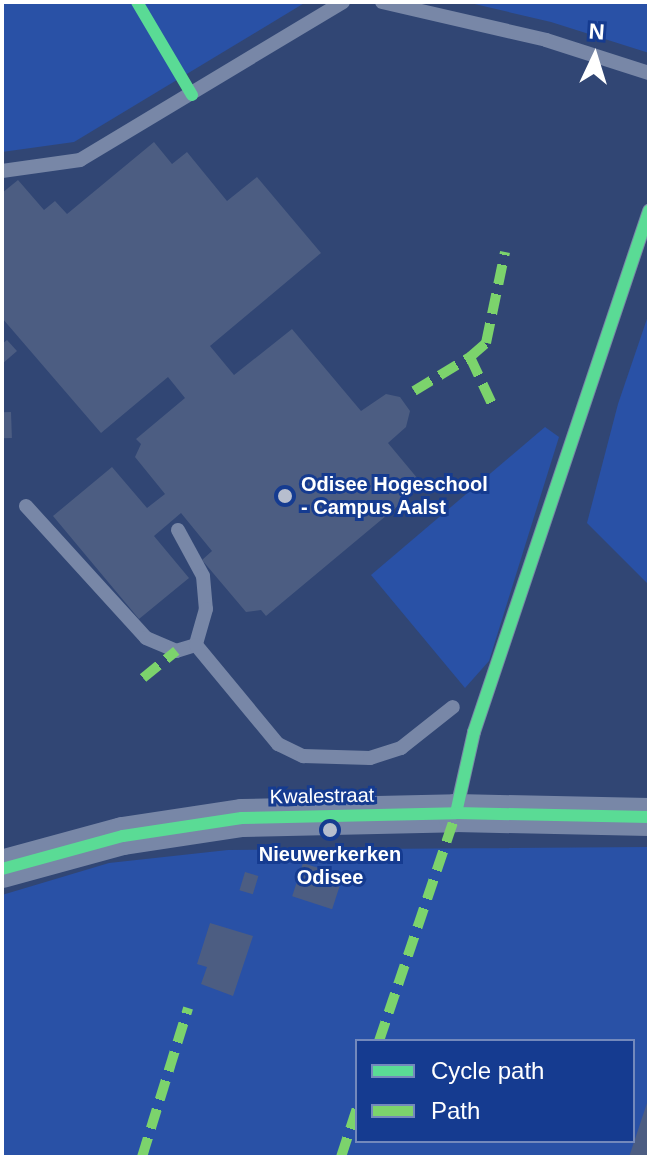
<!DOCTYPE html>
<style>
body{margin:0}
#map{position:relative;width:651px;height:1159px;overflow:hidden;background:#314674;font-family:Helvetica,sans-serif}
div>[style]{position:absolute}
.green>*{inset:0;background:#2951a6}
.building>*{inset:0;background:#4c5d82;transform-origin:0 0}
.service>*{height:14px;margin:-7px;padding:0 7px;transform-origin:7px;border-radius:7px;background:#7887a7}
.tertiary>*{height:38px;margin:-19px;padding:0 19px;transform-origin:19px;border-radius:19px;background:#7887a7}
.quiet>*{height:10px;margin-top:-5px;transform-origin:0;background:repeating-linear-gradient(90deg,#7cd36c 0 20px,transparent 0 30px)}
.cycleway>*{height:12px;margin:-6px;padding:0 6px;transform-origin:6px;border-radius:6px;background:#5adb95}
.dots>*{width:22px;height:22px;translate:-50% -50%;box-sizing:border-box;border:4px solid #153b90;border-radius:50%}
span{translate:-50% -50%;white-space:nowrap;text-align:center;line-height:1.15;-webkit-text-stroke:6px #153b90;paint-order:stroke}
.poi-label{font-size:20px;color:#fff;font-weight:700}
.left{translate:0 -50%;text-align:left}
.street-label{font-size:20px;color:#fff}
.frame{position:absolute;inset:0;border:4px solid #fff;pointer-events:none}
.legend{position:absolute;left:355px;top:1039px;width:280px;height:104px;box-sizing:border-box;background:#153b90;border:2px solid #7389bc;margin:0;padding:10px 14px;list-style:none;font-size:24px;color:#fff}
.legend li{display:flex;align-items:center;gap:16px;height:40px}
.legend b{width:40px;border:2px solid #7389bc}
.north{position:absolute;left:555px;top:16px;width:80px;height:80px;-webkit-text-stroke:6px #153b90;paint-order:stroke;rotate:4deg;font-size:22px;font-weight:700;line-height:32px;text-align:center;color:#fff}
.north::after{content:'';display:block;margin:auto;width:28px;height:36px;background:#fff;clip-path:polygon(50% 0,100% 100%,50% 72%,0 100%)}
</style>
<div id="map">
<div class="green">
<i style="clip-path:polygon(2px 2px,306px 2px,74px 142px,2px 152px)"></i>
<i style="clip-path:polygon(466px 2px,649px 2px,649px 53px,551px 22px)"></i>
<i style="clip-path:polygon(649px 313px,649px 585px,587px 523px,618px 404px)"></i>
<i style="clip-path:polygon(545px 427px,559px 437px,489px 661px,465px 688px,371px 575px)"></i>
<i style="clip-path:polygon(evenodd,649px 847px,649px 1157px,2px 1157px,2px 895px,109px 863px,228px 850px,649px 847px,357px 1041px,633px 1041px,633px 1141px,357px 1141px,357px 1041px)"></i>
</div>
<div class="building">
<i style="clip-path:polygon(154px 142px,172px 164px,187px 152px,227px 201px,257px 177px,321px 253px,210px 346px,234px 375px,292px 329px,361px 411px,386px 394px,400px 397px,410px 411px,406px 427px,388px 443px,423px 485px,266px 616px,261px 610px,246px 612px,202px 560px,212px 551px,181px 513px,154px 536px,189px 578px,139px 619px,53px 516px,112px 467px,147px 508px,165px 494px,135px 457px,141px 444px,136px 439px,185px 398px,168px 377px,101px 433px,2px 318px,2px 193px,18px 180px,44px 210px,55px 201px,67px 214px)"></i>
<i style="clip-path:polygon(7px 340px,17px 351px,2px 364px,2px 344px)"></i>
<i style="left:11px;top:412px;width:26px;height:9px;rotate:88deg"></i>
<i style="left:303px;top:863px;width:42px;height:35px;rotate:18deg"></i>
<i style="left:245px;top:872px;width:14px;height:19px;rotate:17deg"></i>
<i style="clip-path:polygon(210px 923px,253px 936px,233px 996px,201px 984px,207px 967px,197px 964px)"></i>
<i style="clip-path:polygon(648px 1100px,649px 1157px,629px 1157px)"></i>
</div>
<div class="service">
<i style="left:382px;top:2px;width:168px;rotate:13deg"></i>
<i style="left:546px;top:40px;width:108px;rotate:17.8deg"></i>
<i style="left:2px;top:171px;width:79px;rotate:-8deg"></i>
<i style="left:80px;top:160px;width:307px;rotate:-31deg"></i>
<i style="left:26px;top:506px;width:178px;rotate:47.7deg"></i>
<i style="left:146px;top:638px;width:33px;rotate:23deg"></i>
<i style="left:176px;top:651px;width:21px;rotate:-17deg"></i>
<i style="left:178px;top:530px;width:52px;rotate:61.5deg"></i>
<i style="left:203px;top:576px;width:33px;rotate:85deg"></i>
<i style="left:206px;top:609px;width:37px;rotate:106deg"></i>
<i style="left:196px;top:645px;width:129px;rotate:50.4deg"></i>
<i style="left:278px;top:744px;width:28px;rotate:26deg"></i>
<i style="left:303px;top:756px;width:67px;rotate:1.7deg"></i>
<i style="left:370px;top:758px;width:33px;rotate:-18deg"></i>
<i style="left:401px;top:748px;width:66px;rotate:-38.3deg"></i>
<i style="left:456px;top:812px;width:82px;rotate:-77.3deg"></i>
<i style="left:474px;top:732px;width:550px;rotate:-71.43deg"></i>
</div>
<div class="tertiary">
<i style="left:2px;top:869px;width:125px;rotate:-15.3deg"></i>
<i style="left:123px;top:836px;width:120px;rotate:-8.6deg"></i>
<i style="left:242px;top:818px;width:214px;rotate:-1.3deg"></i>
<i style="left:456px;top:813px;width:193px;rotate:1.2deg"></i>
</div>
<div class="quiet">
<i style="left:470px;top:357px;width:21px;rotate:-41deg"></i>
<i style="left:486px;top:343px;width:93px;rotate:-78.2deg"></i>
<i style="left:414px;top:391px;width:66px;rotate:-31.3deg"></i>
<i style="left:470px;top:357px;width:52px;rotate:64.9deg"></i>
<i style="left:143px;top:678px;width:43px;rotate:-39.3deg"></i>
<i style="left:379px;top:1041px;width:241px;rotate:-71.3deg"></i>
<i style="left:142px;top:1157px;width:156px;rotate:-72.8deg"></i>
<i style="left:341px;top:1157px;width:52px;rotate:-71.9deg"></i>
</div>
<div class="cycleway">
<i style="left:137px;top:2px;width:108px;rotate:59.4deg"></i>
<i style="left:456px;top:813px;width:83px;rotate:-77.5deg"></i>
<i style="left:474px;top:732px;width:550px;rotate:-71.43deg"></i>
<i style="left:2px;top:869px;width:125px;rotate:-15.3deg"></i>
<i style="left:123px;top:836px;width:120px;rotate:-8.6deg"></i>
<i style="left:242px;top:818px;width:214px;rotate:-1.3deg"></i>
<i style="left:456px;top:813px;width:193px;rotate:1.2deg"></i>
</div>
<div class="dots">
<i style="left:285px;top:496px;background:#b7bece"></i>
<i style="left:330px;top:830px;background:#b7bece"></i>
</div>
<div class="poi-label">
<span class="left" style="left:301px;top:496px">Odisee Hogeschool<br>- Campus Aalst</span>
<span style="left:330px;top:866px">Nieuwerkerken<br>Odisee</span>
</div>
<div class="street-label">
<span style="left:322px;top:796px;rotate:-1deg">Kwalestraat</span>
</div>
<div class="frame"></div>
<ul class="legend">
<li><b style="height:10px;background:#5adb95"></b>Cycle path</li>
<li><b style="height:10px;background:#7cd36c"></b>Path</li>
</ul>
<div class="north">N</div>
</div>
